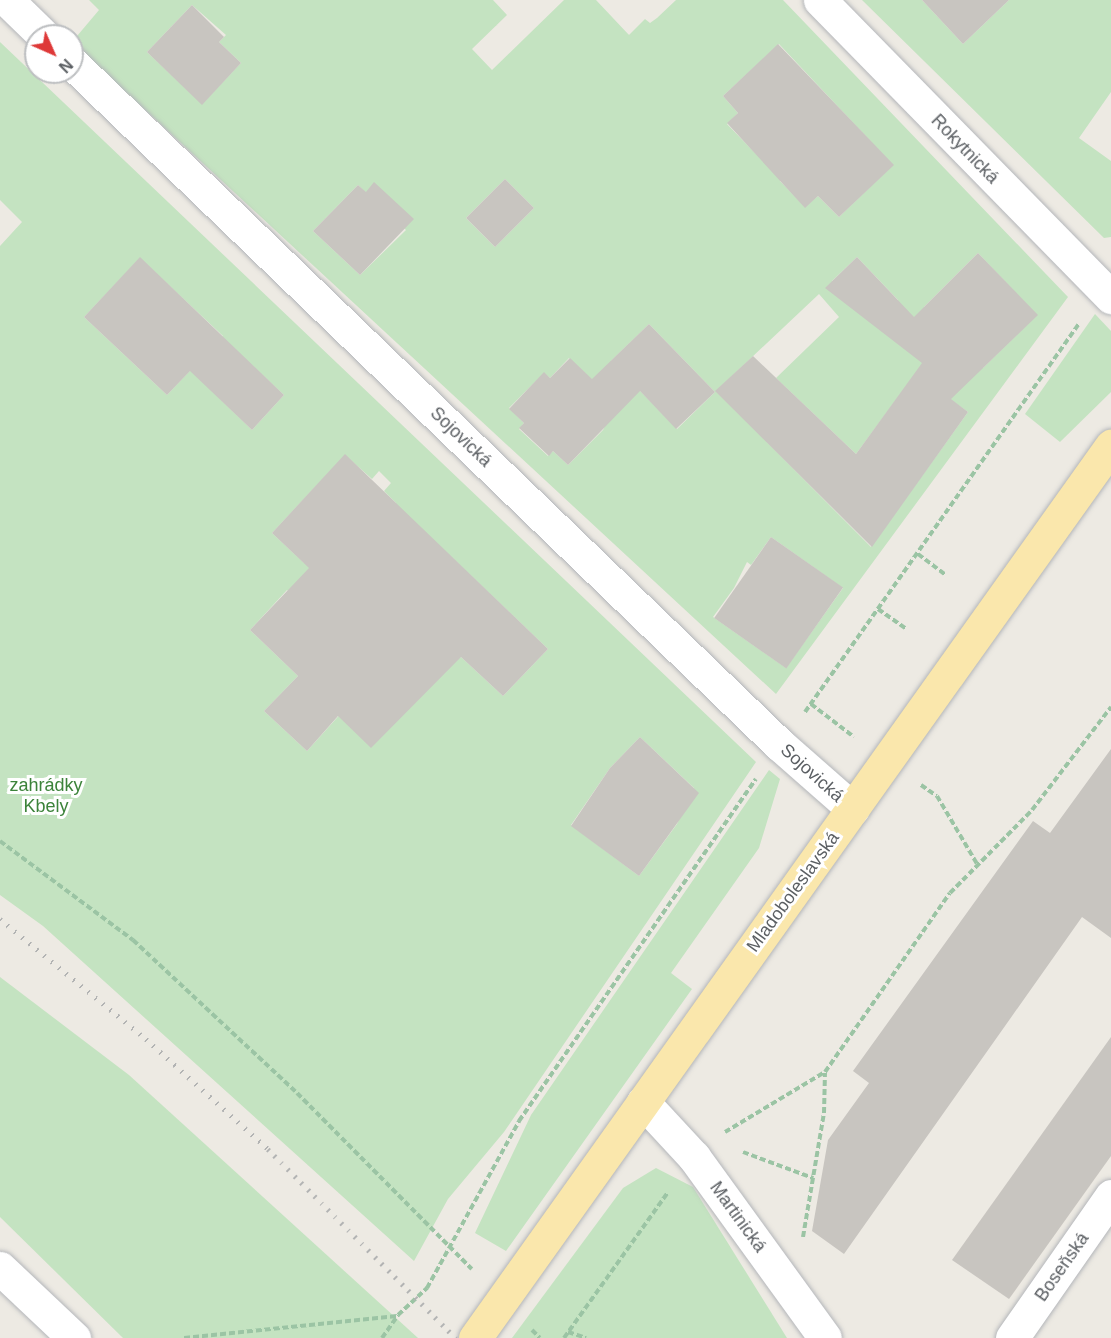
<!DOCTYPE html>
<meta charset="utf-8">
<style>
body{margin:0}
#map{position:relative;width:1111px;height:1338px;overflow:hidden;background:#edeae3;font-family:Arial,sans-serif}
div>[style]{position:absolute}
.green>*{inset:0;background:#c4e3c1}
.building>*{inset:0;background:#c8c5c0;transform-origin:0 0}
.path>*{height:4px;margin-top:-2px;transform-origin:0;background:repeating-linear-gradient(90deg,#9bc4a4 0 6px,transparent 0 9px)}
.roads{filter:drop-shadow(0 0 2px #b4b6ba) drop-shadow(0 0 2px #b4b6ba)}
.minor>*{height:33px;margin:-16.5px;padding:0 16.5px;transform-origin:16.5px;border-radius:16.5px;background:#fff}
.major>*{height:33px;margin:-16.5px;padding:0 16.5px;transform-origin:16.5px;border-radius:16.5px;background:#fae7ac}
.rail>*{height:4.5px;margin-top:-2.25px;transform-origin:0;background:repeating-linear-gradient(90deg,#b2b3b3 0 1.5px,transparent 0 9.5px)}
span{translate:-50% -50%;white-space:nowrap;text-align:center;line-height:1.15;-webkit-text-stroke:6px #fff;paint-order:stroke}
.street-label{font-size:18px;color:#5b5f63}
.park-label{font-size:18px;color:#3c833a}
.north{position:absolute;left:24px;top:24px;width:60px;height:60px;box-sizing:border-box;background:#fff;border:2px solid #bdbfc1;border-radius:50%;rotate:135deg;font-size:16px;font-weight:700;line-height:24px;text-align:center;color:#5b5f63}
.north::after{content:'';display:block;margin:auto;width:21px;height:27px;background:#de3938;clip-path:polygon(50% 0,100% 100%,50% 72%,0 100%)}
</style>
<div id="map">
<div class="green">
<i style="clip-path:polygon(evenodd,89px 0,493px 0,507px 15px,472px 49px,492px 70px,564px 0,596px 0,629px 35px,645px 19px,650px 23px,657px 18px,676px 0,783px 0,1068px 297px,776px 694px,72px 42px,99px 10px,89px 0,192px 5px,226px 35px,219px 42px,241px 63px,202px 104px,147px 52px,192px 5px,89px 0,779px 44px,893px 165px,839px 217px,818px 196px,805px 207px,780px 181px,793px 169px,756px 154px,727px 124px,738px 113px,723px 96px,779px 44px,89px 0,505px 179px,534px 208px,495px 247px,466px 218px,505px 179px,89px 0,358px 185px,406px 230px,360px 275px,313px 231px,358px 185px,89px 0,978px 253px,1037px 315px,983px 368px,924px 307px,978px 253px,89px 0,857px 257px,898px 300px,871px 323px,832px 281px,857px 257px,89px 0,819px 294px,839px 317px,776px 378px,856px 454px,915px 374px,968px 412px,871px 547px,716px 391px,819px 294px,89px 0,649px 324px,715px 392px,677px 429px,611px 361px,649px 324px,89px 0,569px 358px,616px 402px,603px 430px,568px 465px,553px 451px,548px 456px,519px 429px,524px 423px,509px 408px,544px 373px,550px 378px,569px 358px,89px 0,771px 537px,843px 588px,786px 668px,713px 617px,734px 588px,747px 562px,751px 565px,771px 537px)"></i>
<i style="clip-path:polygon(862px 0,922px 0,963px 44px,1009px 0,1111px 0,1111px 92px,1079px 138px,1111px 161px,1111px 237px,1104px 238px)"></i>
<i style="clip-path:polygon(evenodd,0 42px,756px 762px,504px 1132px,448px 1199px,414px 1261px,43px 926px,0 895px,0 246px,22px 222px,0 200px,0 42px,140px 258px,223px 336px,167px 395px,84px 317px,140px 258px,0 42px,252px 365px,284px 395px,252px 430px,220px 399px,252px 365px,0 42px,345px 455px,372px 479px,379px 471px,391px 483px,384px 491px,396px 503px,304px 563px,272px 533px,345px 455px,0 42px,440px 546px,548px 649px,503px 696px,461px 657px,353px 700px,307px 751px,264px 711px,298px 676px,250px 630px,287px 590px,299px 600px,440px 546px,0 42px,640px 737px,694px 788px,677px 824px,639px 876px,571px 825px,610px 768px,640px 737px)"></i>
<i style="clip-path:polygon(1095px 314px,1111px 331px,1111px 392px,1060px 442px,1025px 414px)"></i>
<i style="clip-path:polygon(769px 770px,780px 779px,759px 848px,671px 973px,692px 989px,506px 1251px,475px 1233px,531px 1115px)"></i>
<i style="clip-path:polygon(0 977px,129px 1075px,418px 1338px,123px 1338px,0 1217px)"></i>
<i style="clip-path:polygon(656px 1168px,693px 1187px,787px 1338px,512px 1338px,623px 1188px)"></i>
</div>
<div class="building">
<i style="clip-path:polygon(922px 0,1009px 0,963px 44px)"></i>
<i style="clip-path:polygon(192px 5px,224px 37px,219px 42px,241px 63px,202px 105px,147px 52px)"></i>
<i style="clip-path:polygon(778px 44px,894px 165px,839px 217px,818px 196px,805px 208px,727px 123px,738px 113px,723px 96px)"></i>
<i style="left:505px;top:179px;width:41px;height:55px;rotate:45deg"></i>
<i style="clip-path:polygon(374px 182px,414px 219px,360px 275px,313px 231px,358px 185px,366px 192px)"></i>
<i style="clip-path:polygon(978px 253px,1038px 315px,951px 399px,968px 412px,872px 547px,715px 391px,753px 356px,856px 454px,922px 363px,825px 288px,857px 257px,914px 317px)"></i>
<i style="clip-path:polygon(140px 257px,284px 395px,252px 430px,190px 371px,167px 395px,84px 317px)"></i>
<i style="clip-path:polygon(649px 324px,715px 392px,676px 429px,640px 391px,568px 465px,553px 451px,549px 456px,519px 428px,524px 423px,509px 409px,544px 372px,550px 378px,570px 358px,592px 379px)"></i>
<i style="clip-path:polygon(345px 454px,548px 649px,503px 696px,461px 657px,371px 748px,338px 716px,307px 751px,264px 711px,298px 676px,250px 630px,309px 568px,272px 533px)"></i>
<i style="left:771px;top:537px;width:88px;height:99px;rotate:35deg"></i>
<i style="clip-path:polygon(640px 737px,699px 793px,639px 876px,571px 826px,610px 768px)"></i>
<i style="clip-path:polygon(1111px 749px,1111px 938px,1082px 917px,844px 1254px,812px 1231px,828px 1140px,869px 1083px,853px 1071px,1033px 821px,1050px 833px)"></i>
<i style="clip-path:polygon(1111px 1037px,1111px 1156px,1009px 1299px,952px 1260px)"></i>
</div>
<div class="path">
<i style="left:918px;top:554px;width:35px;rotate:37deg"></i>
<i style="left:878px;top:609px;width:35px;rotate:35deg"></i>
<i style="left:811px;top:704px;width:54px;rotate:37.5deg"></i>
<i style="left:805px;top:712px;width:475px;rotate:-54.8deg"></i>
<i style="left:921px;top:785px;width:19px;rotate:35deg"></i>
<i style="left:937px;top:796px;width:79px;rotate:59.5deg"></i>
<i style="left:0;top:841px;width:166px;rotate:36.7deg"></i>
<i style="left:133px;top:940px;width:224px;rotate:43deg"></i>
<i style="left:297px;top:1093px;width:248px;rotate:45.2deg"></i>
<i style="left:725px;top:1132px;width:117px;rotate:-31deg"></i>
<i style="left:825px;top:1072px;width:218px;rotate:-55.1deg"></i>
<i style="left:950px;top:893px;width:117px;rotate:-45.3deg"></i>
<i style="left:1032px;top:810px;width:130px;rotate:-52.5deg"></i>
<i style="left:743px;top:1152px;width:75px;rotate:20.4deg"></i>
<i style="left:803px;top:1237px;width:126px;rotate:-80.4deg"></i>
<i style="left:824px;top:1113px;width:40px;rotate:-88.6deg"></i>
<i style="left:532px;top:1330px;width:11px;rotate:45deg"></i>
<i style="left:568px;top:1332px;width:19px;rotate:18deg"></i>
<i style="left:184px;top:1338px;width:214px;rotate:-5.9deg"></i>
<i style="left:382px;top:1338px;width:28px;rotate:-55deg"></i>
<i style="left:398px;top:1315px;width:40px;rotate:-43deg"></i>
<i style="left:427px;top:1288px;width:191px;rotate:-61.1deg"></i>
<i style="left:519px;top:1121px;width:416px;rotate:-55.3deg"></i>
<i style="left:564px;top:1338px;width:179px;rotate:-54.5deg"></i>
</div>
<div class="roads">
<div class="minor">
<i style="left:7px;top:0;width:52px;rotate:44.2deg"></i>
<i style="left:820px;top:0;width:416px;rotate:45.6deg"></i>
<i style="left:72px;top:63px;width:982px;rotate:43.93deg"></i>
<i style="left:779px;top:744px;width:98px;rotate:41.3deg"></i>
<i style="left:643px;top:1102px;width:75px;rotate:47.2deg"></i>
<i style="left:694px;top:1157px;width:223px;rotate:54.1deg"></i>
<i style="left:0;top:1268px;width:102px;rotate:43.4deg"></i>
<i style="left:1012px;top:1338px;width:173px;rotate:-55.1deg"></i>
</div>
<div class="major">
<i style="left:475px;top:1338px;width:1096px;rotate:-54.51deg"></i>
</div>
</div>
<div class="rail">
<i style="left:0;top:919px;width:189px;rotate:39.4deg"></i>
<i style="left:146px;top:1039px;width:164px;rotate:42deg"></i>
<i style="left:268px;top:1149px;width:267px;rotate:45.2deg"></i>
</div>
<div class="street-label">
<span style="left:965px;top:149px;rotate:46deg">Rokytnická</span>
<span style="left:461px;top:437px;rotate:44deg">Sojovická</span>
<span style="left:812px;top:773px;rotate:42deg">Sojovická</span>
<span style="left:793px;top:892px;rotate:-54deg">Mladoboleslavská</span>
<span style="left:738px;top:1217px;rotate:54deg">Martinická</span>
<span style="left:1062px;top:1267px;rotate:-55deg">Boseňská</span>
</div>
<div class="park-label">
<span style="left:46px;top:796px">zahrádky<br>Kbely</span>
</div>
<div class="north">N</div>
</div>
